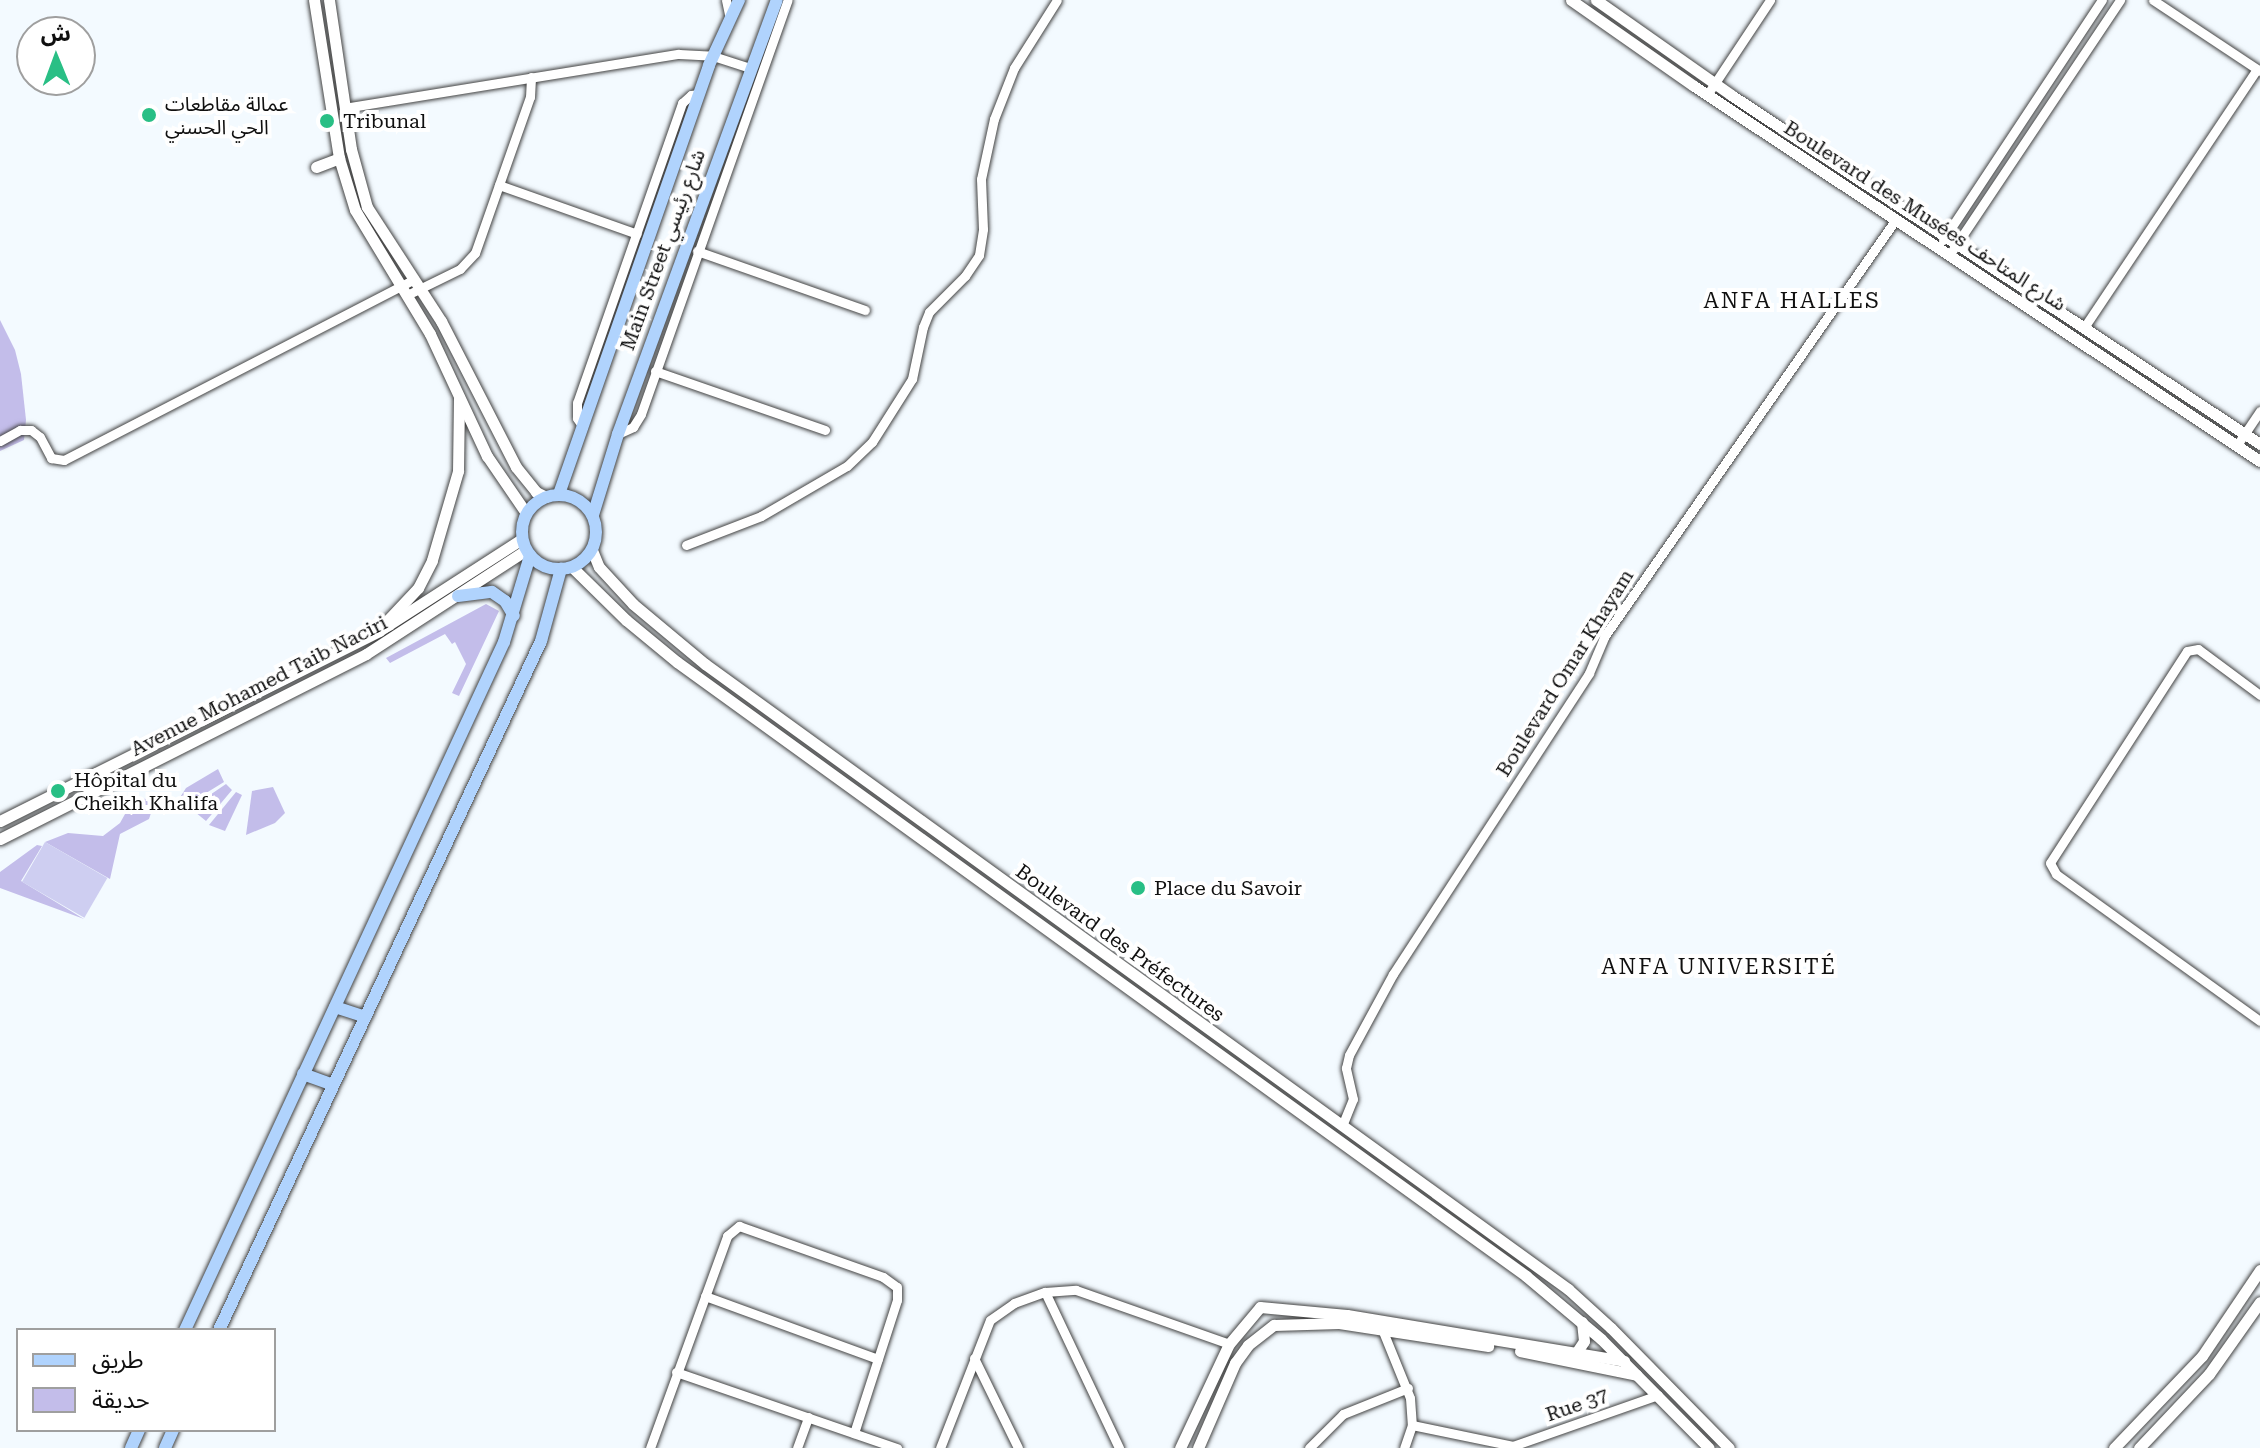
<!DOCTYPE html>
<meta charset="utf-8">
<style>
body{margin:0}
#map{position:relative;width:2260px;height:1448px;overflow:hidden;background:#f3faff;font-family:"Roboto Serif","Noto Sans Arabic",serif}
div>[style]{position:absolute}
.green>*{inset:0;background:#c3bdea}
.pitch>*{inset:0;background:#cecef1;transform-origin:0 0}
.roads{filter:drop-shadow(0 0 2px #434343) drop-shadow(0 0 2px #434343)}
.minor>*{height:9px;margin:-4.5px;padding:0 4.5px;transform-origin:4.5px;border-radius:4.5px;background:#fff}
.tertiary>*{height:11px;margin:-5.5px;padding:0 5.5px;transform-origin:5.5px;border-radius:5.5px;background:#fff}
.secondary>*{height:12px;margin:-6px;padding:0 6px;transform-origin:6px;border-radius:6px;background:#b0d3fd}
.secondary>.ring{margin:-6px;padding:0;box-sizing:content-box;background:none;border:12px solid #b0d3fd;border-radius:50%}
.dots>*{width:22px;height:22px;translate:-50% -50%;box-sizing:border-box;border:4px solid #fff;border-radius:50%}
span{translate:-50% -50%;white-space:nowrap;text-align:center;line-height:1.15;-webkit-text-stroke:8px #fff;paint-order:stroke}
.poi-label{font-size:20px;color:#101010}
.left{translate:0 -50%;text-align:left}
.street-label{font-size:20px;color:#101010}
.neighbourhood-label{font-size:22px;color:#101010;letter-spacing:2px}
.legend{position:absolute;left:16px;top:1328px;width:260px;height:104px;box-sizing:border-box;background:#fff;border:2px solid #9f9f9f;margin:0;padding:10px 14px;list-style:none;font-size:24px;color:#101010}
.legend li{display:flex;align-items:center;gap:16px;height:40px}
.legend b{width:40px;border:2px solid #9f9f9f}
.north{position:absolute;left:16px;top:16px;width:80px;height:80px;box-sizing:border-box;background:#fff;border:2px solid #9f9f9f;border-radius:50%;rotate:359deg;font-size:22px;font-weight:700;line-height:32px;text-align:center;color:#101010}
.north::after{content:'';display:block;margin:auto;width:28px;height:36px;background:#29bf85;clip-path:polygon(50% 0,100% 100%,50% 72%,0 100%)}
</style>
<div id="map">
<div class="green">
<i style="clip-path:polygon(0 320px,15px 350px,21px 374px,26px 420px,24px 440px,0 451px)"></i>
<i style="clip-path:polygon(486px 604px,499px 611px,459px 696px,452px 693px,466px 664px,455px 642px,452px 644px,445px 634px,390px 663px,386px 658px)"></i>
<i style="clip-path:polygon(218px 769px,224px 782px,198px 798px,201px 801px,226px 784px,232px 790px,206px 821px,179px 799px,186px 788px)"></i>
<i style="clip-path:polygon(273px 787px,285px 813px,275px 823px,246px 835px,252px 791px)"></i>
<i style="clip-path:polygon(236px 792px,242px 795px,225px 831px,209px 825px)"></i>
<i style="clip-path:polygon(134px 798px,147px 799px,151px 813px,149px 819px,120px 834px,110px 879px,45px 842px,68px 833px,103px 836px,120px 823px)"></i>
<i style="clip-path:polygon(37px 845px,42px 846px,21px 881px,84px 919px,0 888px,0 872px)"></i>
</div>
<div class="pitch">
<i style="left:45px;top:842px;width:72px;height:46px;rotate:30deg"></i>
</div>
<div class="roads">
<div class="minor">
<i style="left:726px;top:0;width:19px;rotate:78deg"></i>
<i style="left:2153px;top:0;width:128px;rotate:33.6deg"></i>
<i style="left:1707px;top:95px;width:114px;rotate:-56.4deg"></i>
<i style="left:344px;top:108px;width:339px;rotate:-9.2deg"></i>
<i style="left:679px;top:54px;width:34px;rotate:3deg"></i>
<i style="left:713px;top:56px;width:39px;rotate:18deg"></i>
<i style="left:499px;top:185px;width:146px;rotate:19.5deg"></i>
<i style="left:1943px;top:240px;width:288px;rotate:-56.5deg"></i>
<i style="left:697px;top:251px;width:178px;rotate:19.4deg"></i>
<i style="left:1950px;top:254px;width:306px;rotate:-56.2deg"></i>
<i style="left:407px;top:295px;width:59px;rotate:-26.1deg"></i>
<i style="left:460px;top:269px;width:22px;rotate:-47deg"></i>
<i style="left:475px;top:253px;width:165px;rotate:-70.6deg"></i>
<i style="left:530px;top:97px;width:20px;rotate:-87deg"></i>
<i style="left:2085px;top:326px;width:309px;rotate:-56.2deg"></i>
<i style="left:655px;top:371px;width:180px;rotate:19.1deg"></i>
<i style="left:583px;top:427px;width:11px;rotate:-124deg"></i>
<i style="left:577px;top:418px;width:15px;rotate:-90deg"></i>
<i style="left:577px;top:403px;width:318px;rotate:-70.7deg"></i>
<i style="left:682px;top:103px;width:12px;rotate:-42deg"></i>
<i style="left:691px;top:95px;width:8px;rotate:-7deg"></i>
<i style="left:618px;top:434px;width:17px;rotate:-25deg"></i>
<i style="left:633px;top:427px;width:15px;rotate:-58deg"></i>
<i style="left:641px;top:414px;width:439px;rotate:-70.5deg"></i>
<i style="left:0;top:441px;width:23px;rotate:-29deg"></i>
<i style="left:20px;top:430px;width:11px"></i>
<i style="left:31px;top:430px;width:11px;rotate:38deg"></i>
<i style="left:40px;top:437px;width:24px;rotate:62deg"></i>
<i style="left:51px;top:458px;width:13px;rotate:9deg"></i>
<i style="left:64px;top:460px;width:394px;rotate:-27.3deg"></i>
<i style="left:2237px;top:445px;width:41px;rotate:-55.9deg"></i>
<i style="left:686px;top:545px;width:80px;rotate:-21.1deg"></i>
<i style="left:761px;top:516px;width:99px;rotate:-30.2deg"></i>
<i style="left:847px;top:466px;width:35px;rotate:-44deg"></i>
<i style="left:872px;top:442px;width:75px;rotate:-57.6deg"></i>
<i style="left:912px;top:379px;width:53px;rotate:-78.1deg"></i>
<i style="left:923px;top:327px;width:16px;rotate:-68deg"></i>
<i style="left:929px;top:312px;width:51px;rotate:-45deg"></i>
<i style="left:965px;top:276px;width:25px;rotate:-56deg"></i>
<i style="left:979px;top:255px;width:26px;rotate:-81deg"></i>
<i style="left:983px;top:229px;width:50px;rotate:-92.3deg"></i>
<i style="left:981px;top:179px;width:61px;rotate:-77.8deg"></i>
<i style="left:994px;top:119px;width:55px;rotate:-68.6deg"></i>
<i style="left:1014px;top:68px;width:80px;rotate:-57.7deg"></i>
<i style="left:2260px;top:695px;width:77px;rotate:-143.4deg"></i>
<i style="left:2198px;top:649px;width:11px;rotate:170deg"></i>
<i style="left:2187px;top:651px;width:252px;rotate:122.9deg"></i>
<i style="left:2050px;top:863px;width:13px;rotate:61deg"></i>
<i style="left:2056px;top:874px;width:251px;rotate:35.8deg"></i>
<i style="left:1342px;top:1126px;width:29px;rotate:-68deg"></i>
<i style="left:1353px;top:1099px;width:32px;rotate:-103deg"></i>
<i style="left:1346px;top:1068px;width:13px;rotate:-77deg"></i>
<i style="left:1349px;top:1055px;width:92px;rotate:-61.5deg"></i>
<i style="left:1393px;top:974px;width:359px;rotate:-56.9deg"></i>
<i style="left:1589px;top:673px;width:39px;rotate:-67deg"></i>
<i style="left:1604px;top:637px;width:510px;rotate:-55.06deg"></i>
<i style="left:1045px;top:1292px;width:173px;rotate:64.6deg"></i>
<i style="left:705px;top:1296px;width:184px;rotate:20deg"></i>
<i style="left:1382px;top:1329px;width:74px;rotate:67.9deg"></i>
<i style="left:1410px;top:1398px;width:27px;rotate:86deg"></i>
<i style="left:1412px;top:1425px;width:24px;rotate:109deg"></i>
<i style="left:974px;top:1358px;width:100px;rotate:63.9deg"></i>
<i style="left:676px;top:1372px;width:234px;rotate:19deg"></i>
<i style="left:1412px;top:1425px;width:103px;rotate:11.7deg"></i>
<i style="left:650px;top:1448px;width:226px;rotate:-70deg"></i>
<i style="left:727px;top:1236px;width:16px;rotate:-40deg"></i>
<i style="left:739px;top:1226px;width:153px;rotate:19.5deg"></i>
<i style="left:883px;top:1277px;width:17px;rotate:36deg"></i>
<i style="left:897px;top:1287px;width:13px;rotate:90deg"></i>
<i style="left:897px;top:1300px;width:140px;rotate:107.9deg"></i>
<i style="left:797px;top:1448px;width:33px;rotate:-70deg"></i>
<i style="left:940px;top:1448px;width:137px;rotate:-68.7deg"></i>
<i style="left:990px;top:1320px;width:29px;rotate:-35deg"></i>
<i style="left:1014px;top:1303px;width:33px;rotate:-20deg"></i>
<i style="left:1045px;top:1292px;width:31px;rotate:-4deg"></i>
<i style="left:1076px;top:1290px;width:162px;rotate:19.4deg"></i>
<i style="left:1309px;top:1448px;width:48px;rotate:-45deg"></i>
<i style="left:1343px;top:1414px;width:70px;rotate:-21.8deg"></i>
<i style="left:1507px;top:1448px;width:160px;rotate:-19.3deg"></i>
</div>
<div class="tertiary">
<i style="left:314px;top:0;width:160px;rotate:81deg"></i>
<i style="left:339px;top:158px;width:54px;rotate:72.9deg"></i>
<i style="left:355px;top:210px;width:145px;rotate:58.8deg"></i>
<i style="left:430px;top:334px;width:135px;rotate:65deg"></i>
<i style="left:487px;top:456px;width:69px;rotate:55.6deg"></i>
<i style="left:329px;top:0;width:151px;rotate:81.6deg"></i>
<i style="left:351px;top:149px;width:60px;rotate:74.6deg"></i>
<i style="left:367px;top:207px;width:136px;rotate:57deg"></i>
<i style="left:441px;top:321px;width:164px;rotate:62.8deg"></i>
<i style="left:516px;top:467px;width:32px;rotate:51deg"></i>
<i style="left:536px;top:492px;width:11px;rotate:27deg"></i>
<i style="left:1571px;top:0;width:150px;rotate:35deg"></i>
<i style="left:1694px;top:86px;width:679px;rotate:33.53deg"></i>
<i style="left:1596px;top:0;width:165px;rotate:35.1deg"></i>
<i style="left:1731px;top:95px;width:634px;rotate:33.41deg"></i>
<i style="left:316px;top:167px;width:25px;rotate:-21deg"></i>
<i style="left:592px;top:550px;width:18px;rotate:68deg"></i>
<i style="left:599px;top:567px;width:50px;rotate:47.4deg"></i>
<i style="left:633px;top:604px;width:94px;rotate:39.8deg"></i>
<i style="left:705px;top:664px;width:1066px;rotate:35.91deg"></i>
<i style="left:1568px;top:1289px;width:58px;rotate:42.2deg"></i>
<i style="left:1611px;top:1328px;width:168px;rotate:45.5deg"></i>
<i style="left:572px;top:567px;width:76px;rotate:44.5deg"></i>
<i style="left:626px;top:620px;width:66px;rotate:39.5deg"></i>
<i style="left:677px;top:662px;width:1048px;rotate:35.87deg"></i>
<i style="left:1526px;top:1276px;width:98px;rotate:40deg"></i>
<i style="left:1601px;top:1339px;width:153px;rotate:45.3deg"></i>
<i style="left:385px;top:623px;width:48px;rotate:-46.7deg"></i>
<i style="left:418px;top:588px;width:31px;rotate:-63deg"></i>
<i style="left:432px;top:560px;width:93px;rotate:-73.7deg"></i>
<i style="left:458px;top:471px;width:74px;rotate:-89.2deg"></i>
<i style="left:0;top:821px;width:424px;rotate:-26.6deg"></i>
<i style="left:379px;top:631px;width:170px;rotate:-32.8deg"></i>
<i style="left:0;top:839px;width:410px;rotate:-26.8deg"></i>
<i style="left:366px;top:654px;width:191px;rotate:-33deg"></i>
<i style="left:1520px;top:1351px;width:119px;rotate:11.6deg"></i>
<i style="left:1576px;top:1353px;width:14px;rotate:-56deg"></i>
<i style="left:1584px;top:1341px;width:19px;rotate:-96deg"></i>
<i style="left:1180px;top:1448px;width:115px;rotate:-64.8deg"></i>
<i style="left:1229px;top:1344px;width:48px;rotate:-50deg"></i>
<i style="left:1260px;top:1307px;width:87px;rotate:5.3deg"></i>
<i style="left:1347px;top:1315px;width:281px;rotate:9.4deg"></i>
<i style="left:1198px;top:1448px;width:93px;rotate:-66.5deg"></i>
<i style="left:1235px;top:1363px;width:22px;rotate:-54deg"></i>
<i style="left:1248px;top:1345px;width:33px;rotate:-38deg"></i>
<i style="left:1274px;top:1325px;width:65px;rotate:-1.8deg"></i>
<i style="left:1339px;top:1323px;width:151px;rotate:8.8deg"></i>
<i style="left:2114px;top:1448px;width:127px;rotate:-46.3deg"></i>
<i style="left:2202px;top:1356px;width:104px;rotate:-56deg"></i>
<i style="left:2139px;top:1448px;width:102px;rotate:-46.6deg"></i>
<i style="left:2209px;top:1374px;width:88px;rotate:-54.7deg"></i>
</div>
<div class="secondary">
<i style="left:559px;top:494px;width:454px;rotate:-70.7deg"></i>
<i style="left:709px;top:65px;width:72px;rotate:-65.2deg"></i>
<i class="ring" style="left:522px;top:495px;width:62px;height:62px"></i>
<i style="left:593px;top:515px;width:85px;rotate:-72.8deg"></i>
<i style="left:618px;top:434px;width:462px;rotate:-69.9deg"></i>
<i style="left:458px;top:596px;width:34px;rotate:-7deg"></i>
<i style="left:492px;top:592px;width:16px;rotate:35deg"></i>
<i style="left:505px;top:601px;width:17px;rotate:59deg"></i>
<i style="left:335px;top:1007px;width:32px;rotate:18deg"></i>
<i style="left:303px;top:1074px;width:32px;rotate:20deg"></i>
<i style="left:185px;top:1330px;width:758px;rotate:-65.12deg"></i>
<i style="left:504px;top:642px;width:90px;rotate:-73.2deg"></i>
<i style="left:219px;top:1330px;width:761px;rotate:-64.95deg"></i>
<i style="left:541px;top:641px;width:75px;rotate:-74.5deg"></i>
<i style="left:131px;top:1448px;width:20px;rotate:-66deg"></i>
<i style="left:165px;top:1448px;width:20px;rotate:-66deg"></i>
</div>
</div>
<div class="dots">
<i style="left:149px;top:115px;background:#29bf85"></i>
<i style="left:327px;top:121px;background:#29bf85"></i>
<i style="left:58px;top:791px;background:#29bf85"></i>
<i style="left:1138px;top:888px;background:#29bf85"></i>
</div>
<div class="poi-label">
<span class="left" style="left:165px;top:116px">عمالة مقاطعات<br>الحي الحسني</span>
<span class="left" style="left:343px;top:121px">Tribunal</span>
<span class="left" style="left:74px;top:792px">Hôpital du<br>Cheikh Khalifa</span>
<span class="left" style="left:1154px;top:888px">Place du Savoir</span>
</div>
<div class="street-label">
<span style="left:1925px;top:216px;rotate:33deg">Boulevard des Musées شارع المتاحف</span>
<span style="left:663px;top:250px;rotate:-70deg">Main Street شارع رئيسي</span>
<span style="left:1565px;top:673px;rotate:-58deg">Boulevard Omar Khayam</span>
<span style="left:259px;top:686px;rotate:-27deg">Avenue Mohamed Taib Naciri</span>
<span style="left:1120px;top:943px;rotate:36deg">Boulevard des Préfectures</span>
<span style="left:1577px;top:1405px;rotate:-19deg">Rue 37</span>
</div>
<div class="neighbourhood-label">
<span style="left:1792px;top:301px">ANFA HALLES</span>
<span style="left:1719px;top:967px">ANFA UNIVERSITÉ</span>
</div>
<ul class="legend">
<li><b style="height:10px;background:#b0d3fd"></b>طريق</li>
<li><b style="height:22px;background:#c3bdea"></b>حديقة</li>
</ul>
<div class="north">ش</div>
</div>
